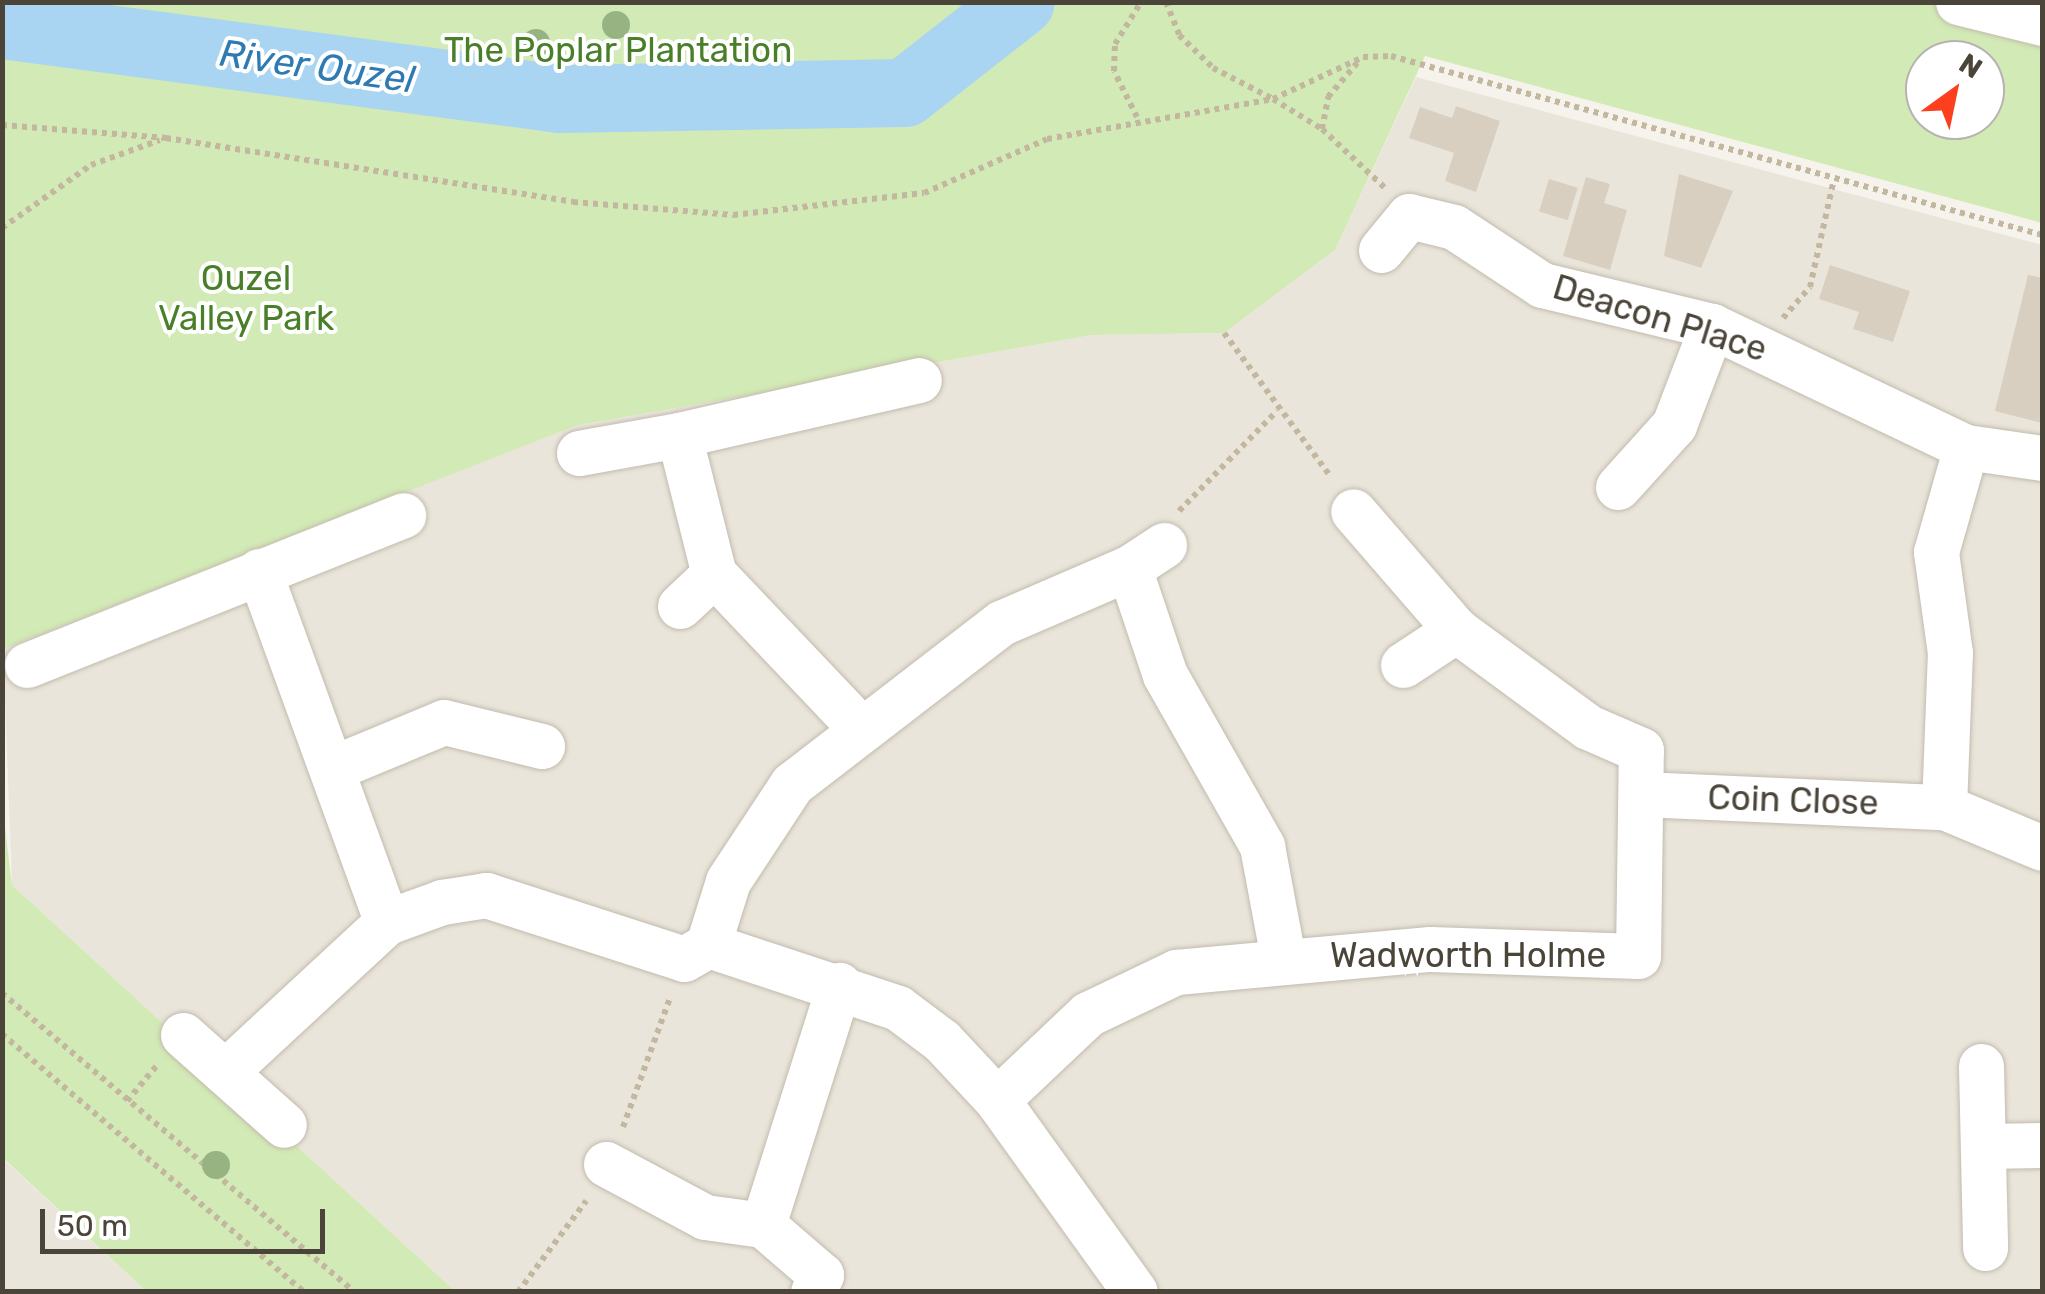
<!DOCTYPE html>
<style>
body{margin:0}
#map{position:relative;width:2045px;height:1294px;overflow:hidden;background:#f6f3ec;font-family:Rubik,sans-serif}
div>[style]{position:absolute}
.residential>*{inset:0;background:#eae5da}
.green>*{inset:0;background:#d2eab5}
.river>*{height:68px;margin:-34px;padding:0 34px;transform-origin:34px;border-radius:34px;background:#a9d4f2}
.building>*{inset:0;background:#d8cfc1;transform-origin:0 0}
.path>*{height:6px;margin-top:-3px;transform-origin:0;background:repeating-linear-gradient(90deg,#c4b79f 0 5px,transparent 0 10px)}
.roads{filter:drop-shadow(0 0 2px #c2bbae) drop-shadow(0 0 2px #c2bbae)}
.minor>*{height:45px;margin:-22.5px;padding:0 22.5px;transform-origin:22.5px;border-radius:22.5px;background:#fff}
.trees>*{width:28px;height:28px;margin:-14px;border-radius:50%;background:#97b381}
span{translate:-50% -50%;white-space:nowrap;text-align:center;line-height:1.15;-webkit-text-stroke:8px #fff;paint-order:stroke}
.park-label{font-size:35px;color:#4a7f2a}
.street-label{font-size:35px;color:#4b4439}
.water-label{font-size:38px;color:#2e7ab2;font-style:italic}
.frame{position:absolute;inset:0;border:5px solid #4b4439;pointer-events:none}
.north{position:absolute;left:1905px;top:40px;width:100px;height:100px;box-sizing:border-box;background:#fff;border:2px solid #b7b4b0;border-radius:50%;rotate:33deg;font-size:28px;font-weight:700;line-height:40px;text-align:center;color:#4b4439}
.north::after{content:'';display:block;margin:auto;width:35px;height:45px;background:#fc3f1d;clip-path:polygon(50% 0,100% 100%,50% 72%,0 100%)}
.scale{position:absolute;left:40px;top:1209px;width:285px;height:45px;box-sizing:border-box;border:5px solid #4b4439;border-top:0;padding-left:12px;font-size:30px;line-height:35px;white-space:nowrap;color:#4b4439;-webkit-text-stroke:8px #fff;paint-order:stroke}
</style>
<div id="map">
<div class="residential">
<i style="clip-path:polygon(1416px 77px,2042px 245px,2042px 1291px,455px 1291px,12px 885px,3px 647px,578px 425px,1092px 335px,1224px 333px,1335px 250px)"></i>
<i style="clip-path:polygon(2px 1158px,97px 1246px,146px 1291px,3px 1291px)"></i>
</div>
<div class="green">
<i style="clip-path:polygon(evenodd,1958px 2px,2042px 23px,2042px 223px,1425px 56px,1335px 250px,1224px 333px,1092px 335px,578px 425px,3px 649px,3px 3px,1958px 2px,1925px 60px,1985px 60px,1985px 120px,1925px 120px,1925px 60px)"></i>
<i style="clip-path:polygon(2px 803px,12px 885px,455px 1291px,146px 1291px,3px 1158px)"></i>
</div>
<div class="river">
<i style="left:2px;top:25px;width:563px;rotate:7.55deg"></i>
<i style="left:560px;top:99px;width:345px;rotate:-1deg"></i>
<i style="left:905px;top:93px;width:147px;rotate:-38.1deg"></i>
</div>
<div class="building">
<i style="clip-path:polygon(1456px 106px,1500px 121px,1476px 192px,1445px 181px,1454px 153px,1409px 138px,1420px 107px,1452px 118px)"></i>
<i style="clip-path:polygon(1679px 174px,1733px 191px,1701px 268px,1664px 256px)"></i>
<i style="clip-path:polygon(1586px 177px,1610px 184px,1604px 203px,1627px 210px,1610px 270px,1563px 256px)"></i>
<i style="left:1549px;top:179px;width:30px;height:34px;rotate:17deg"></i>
<i style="clip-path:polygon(1830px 265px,1910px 291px,1893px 342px,1853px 329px,1859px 312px,1819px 299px)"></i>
<i style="clip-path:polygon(2028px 275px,2042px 278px,2042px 423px,1995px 411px)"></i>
</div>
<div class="path">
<i style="left:764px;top:2px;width:28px"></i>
<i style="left:1166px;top:2px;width:35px;rotate:68deg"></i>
<i style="left:1179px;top:35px;width:47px;rotate:44.1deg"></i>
<i style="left:1213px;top:68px;width:68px;rotate:27.3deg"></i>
<i style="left:1273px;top:99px;width:99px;rotate:-25deg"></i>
<i style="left:1363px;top:57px;width:28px;rotate:-2deg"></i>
<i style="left:1391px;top:56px;width:675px;rotate:15.37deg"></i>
<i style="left:1137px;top:117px;width:51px;rotate:-116.6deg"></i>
<i style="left:1114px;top:71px;width:27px;rotate:-88deg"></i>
<i style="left:1115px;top:44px;width:49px;rotate:-58.2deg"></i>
<i style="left:2px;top:125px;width:165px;rotate:4.5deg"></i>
<i style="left:166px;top:138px;width:412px;rotate:8.9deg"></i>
<i style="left:573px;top:202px;width:161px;rotate:4.6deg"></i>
<i style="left:733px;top:215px;width:192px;rotate:-6.6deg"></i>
<i style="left:924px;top:193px;width:134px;rotate:-23.7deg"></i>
<i style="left:1047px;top:139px;width:230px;rotate:-10deg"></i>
<i style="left:1273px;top:99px;width:57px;rotate:31.5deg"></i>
<i style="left:1322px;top:129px;width:86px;rotate:43.1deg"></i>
<i style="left:1322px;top:129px;width:33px;rotate:-79deg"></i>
<i style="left:1328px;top:97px;width:46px;rotate:-49.4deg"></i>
<i style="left:2px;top:228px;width:109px;rotate:-35.3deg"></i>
<i style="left:91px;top:165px;width:73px;rotate:-19.9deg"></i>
<i style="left:1783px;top:318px;width:41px;rotate:-48.9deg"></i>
<i style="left:1810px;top:287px;width:107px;rotate:-77.5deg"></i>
<i style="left:1224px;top:333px;width:179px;rotate:53.4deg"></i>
<i style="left:1179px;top:511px;width:140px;rotate:-45.6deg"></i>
<i style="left:2px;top:993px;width:462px;rotate:40.3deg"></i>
<i style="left:2px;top:1034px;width:397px;rotate:40.5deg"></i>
<i style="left:127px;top:1101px;width:50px;rotate:-49.9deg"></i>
<i style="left:623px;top:1127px;width:137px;rotate:-70deg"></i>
<i style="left:518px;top:1292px;width:114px;rotate:-53.2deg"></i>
</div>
<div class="roads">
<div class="minor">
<i style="left:1958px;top:2px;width:87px;rotate:14deg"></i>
<i style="left:1381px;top:250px;width:44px;rotate:-50.5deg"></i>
<i style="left:1409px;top:216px;width:46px;rotate:13.7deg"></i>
<i style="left:1454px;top:227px;width:105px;rotate:33.4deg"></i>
<i style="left:1542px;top:285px;width:175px;rotate:13.6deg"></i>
<i style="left:1712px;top:326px;width:281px;rotate:25.5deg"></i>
<i style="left:1966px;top:447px;width:77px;rotate:8.2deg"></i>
<i style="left:679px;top:435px;width:246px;rotate:-12.9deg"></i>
<i style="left:579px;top:453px;width:102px;rotate:-10.2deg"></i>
<i style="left:679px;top:435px;width:143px;rotate:75.9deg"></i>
<i style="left:1618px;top:487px;width:84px;rotate:-47.9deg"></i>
<i style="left:1674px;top:425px;width:106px;rotate:-69deg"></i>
<i style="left:1129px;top:568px;width:42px;rotate:-33.3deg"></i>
<i style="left:259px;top:571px;width:374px;rotate:70deg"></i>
<i style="left:680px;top:606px;width:47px;rotate:-43.3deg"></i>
<i style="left:714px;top:574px;width:212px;rotate:46.5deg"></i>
<i style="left:27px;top:665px;width:405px;rotate:-21.7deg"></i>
<i style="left:1403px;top:665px;width:64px;rotate:-33.4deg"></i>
<i style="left:333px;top:768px;width:120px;rotate:-22.5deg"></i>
<i style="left:444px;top:722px;width:101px;rotate:13.8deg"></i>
<i style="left:1641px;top:794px;width:303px;rotate:2.5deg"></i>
<i style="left:1944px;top:807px;width:106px;rotate:22.7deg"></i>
<i style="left:1944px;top:807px;width:154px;rotate:-87.8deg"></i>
<i style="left:1950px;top:653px;width:102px;rotate:-97.9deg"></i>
<i style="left:1936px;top:552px;width:109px;rotate:-74.1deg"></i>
<i style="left:708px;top:945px;width:67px;rotate:-72.6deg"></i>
<i style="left:728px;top:881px;width:116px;rotate:-56.6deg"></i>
<i style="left:792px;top:784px;width:264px;rotate:-37.6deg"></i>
<i style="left:1001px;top:623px;width:139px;rotate:-23.3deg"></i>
<i style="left:1129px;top:568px;width:113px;rotate:71.4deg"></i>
<i style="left:1165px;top:675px;width:197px;rotate:60.4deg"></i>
<i style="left:1262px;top:846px;width:114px;rotate:79.4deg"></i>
<i style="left:183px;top:1035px;width:135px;rotate:41.7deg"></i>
<i style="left:1981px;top:1066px;width:182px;rotate:88.7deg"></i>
<i style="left:225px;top:1072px;width:221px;rotate:-42.8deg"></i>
<i style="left:387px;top:922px;width:59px;rotate:-20deg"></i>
<i style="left:442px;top:902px;width:45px;rotate:-9deg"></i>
<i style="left:486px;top:895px;width:208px;rotate:17.9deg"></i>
<i style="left:684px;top:959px;width:28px;rotate:-30deg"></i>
<i style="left:708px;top:945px;width:200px;rotate:18.3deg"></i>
<i style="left:898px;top:1008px;width:55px;rotate:36.9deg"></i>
<i style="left:942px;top:1041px;width:81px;rotate:47deg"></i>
<i style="left:997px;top:1100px;width:236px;rotate:54.3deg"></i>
<i style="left:997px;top:1100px;width:125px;rotate:-43.4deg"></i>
<i style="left:1088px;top:1014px;width:98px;rotate:-25.5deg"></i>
<i style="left:1176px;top:972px;width:255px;rotate:-5.2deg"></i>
<i style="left:1430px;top:949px;width:208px;rotate:1.9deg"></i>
<i style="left:1638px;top:956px;width:206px;rotate:-89.2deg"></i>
<i style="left:1641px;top:750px;width:58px;rotate:-156.5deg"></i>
<i style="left:1588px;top:727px;width:164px;rotate:-143.7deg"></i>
<i style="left:1456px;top:630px;width:157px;rotate:-130.9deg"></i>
<i style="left:1984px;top:1146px;width:58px;rotate:-1deg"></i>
<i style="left:606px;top:1164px;width:112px;rotate:28.2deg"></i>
<i style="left:705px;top:1217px;width:59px;rotate:7.9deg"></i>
<i style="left:813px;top:1292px;width:19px;rotate:-65deg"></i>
<i style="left:821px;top:1275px;width:77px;rotate:-139.2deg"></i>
<i style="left:763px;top:1225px;width:252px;rotate:-72.4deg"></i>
</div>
</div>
<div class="trees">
<i style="left:616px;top:25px"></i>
<i style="left:536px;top:43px"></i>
<i style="left:216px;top:1165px"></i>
</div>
<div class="park-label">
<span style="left:618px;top:50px">The Poplar Plantation</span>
<span style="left:246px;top:298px">Ouzel<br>Valley Park</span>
</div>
<div class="street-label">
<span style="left:1660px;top:318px;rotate:17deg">Deacon Place</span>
<span style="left:1793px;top:800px;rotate:2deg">Coin Close</span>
<span style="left:1468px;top:955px">Wadworth Holme</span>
</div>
<div class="water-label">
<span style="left:317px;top:67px;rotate:8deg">River Ouzel</span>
</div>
<div class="frame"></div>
<div class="north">N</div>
<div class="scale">50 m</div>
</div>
